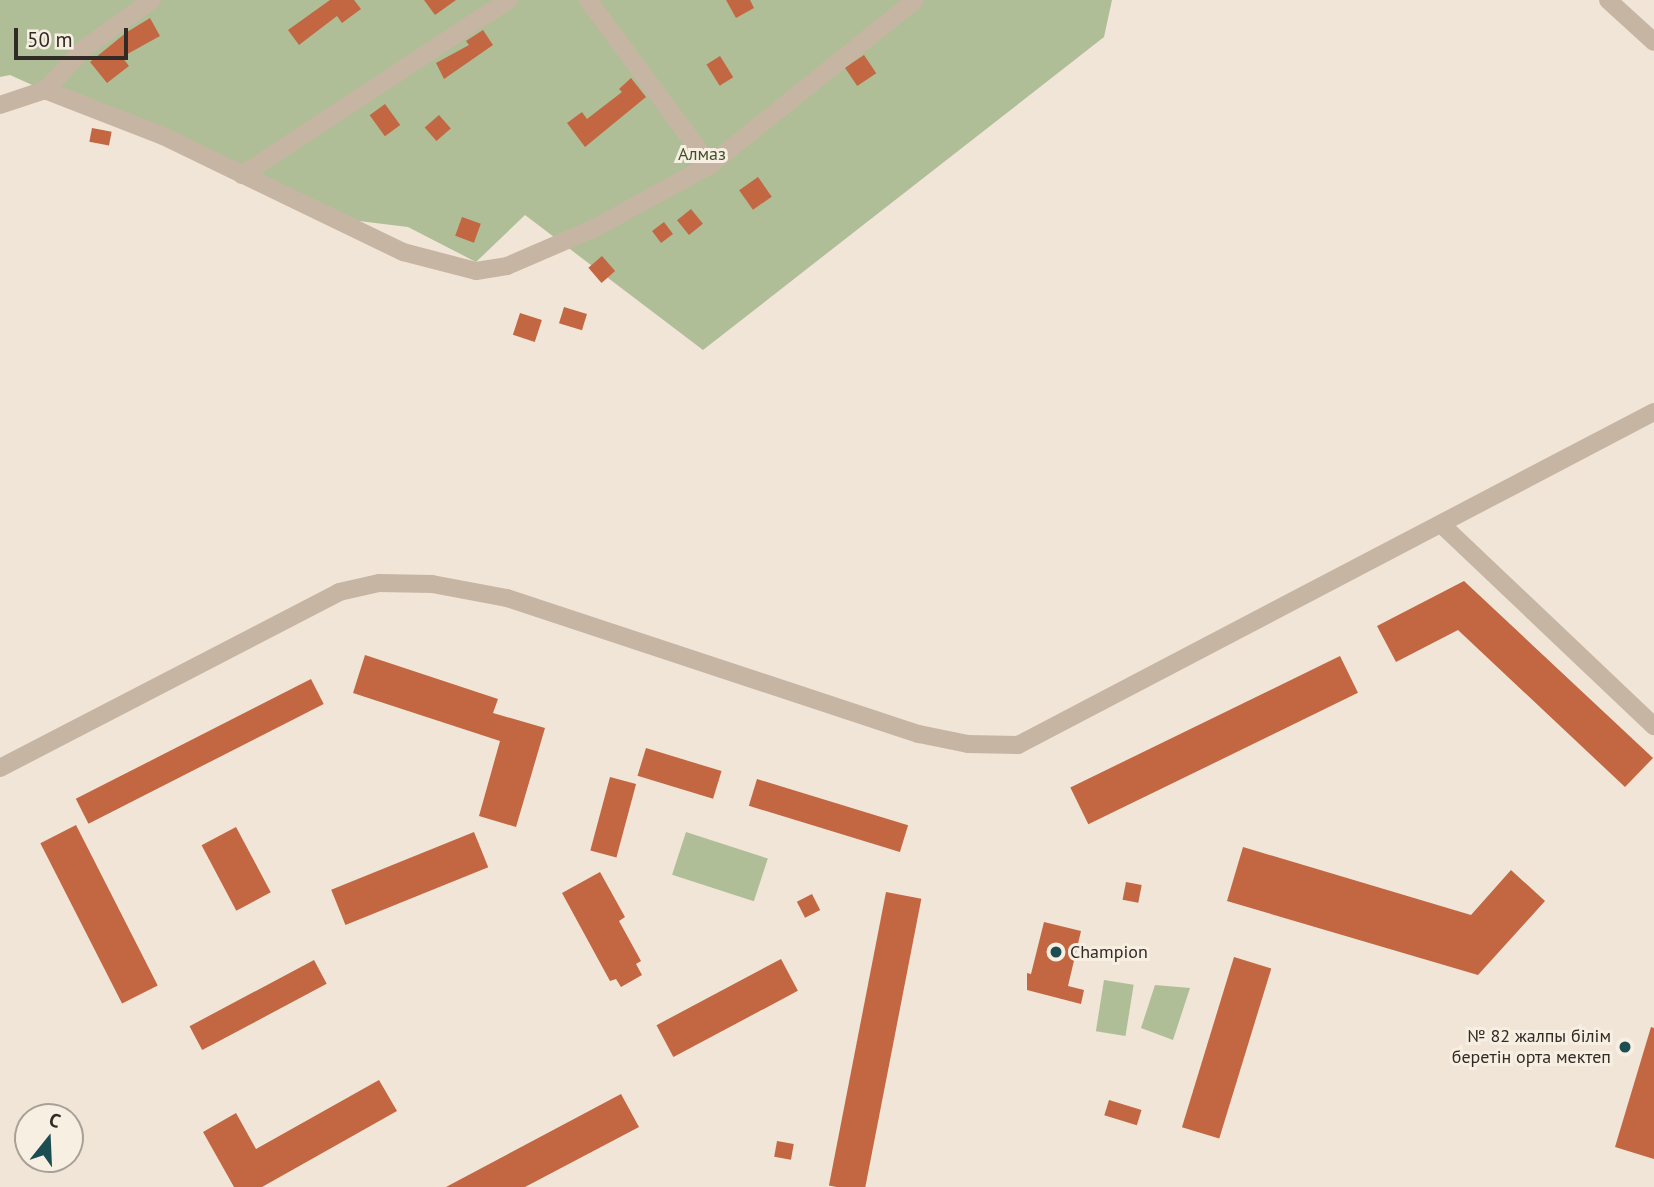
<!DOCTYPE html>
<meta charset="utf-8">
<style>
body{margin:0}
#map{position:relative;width:1654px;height:1187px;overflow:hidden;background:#f0e5d7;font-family:"PT Sans",sans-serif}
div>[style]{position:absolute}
.green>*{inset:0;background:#b0be98;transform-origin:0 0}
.building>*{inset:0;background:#c36642;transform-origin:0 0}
.minor>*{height:18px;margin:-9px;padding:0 9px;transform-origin:9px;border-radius:9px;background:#c7b5a3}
.tertiary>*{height:18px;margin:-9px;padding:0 9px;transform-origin:9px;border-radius:9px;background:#c7b5a3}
.dots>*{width:19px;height:19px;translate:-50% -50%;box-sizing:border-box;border:4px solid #f8efe3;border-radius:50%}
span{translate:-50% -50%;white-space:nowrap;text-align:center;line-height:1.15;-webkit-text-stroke:6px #f8efe3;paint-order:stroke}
.park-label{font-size:18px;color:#41502a}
.poi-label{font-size:18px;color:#322a25}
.left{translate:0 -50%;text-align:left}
.right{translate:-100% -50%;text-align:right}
.north{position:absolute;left:14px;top:1103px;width:70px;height:70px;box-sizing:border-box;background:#f8efe3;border:2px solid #a9a097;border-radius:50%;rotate:18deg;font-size:19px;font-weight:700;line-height:28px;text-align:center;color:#322a25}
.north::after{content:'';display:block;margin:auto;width:24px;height:32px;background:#1c4d52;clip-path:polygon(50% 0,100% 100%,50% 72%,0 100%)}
.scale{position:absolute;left:14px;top:28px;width:114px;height:32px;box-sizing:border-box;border:4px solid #322a25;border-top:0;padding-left:9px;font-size:21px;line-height:24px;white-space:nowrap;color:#322a25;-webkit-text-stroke:5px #f8efe3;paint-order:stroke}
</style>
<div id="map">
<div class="green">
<i style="clip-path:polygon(0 0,1112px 0,1104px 37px,703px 350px,525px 215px,476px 262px,408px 227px,326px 217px,10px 75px,0 77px)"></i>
<i style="left:686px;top:832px;width:86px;height:45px;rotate:18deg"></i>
<i style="left:1104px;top:980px;width:30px;height:52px;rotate:9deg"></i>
<i style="clip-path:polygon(1155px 985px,1190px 988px,1173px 1040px,1141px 1028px)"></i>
</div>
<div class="building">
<i style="clip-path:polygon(330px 0,354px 0,361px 9px,342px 23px,337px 16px,299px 45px,288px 30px)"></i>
<i style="clip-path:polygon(424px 0,456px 0,435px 15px)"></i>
<i style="clip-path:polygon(726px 0,750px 0,754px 8px,736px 18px)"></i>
<i style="clip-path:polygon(150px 18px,160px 36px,122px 57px,129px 66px,107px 83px,90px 62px,127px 32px)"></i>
<i style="clip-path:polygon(483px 30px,493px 45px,444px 79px,436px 63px,469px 45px,466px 41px)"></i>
<i style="left:864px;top:55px;width:22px;height:23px;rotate:56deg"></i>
<i style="left:720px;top:56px;width:25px;height:16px;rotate:58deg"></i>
<i style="clip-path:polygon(631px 78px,646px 97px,585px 147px,567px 123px,582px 112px,587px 119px,622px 92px,619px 89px)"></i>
<i style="left:385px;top:104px;width:26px;height:19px;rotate:54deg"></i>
<i style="left:439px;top:115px;width:18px;height:19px;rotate:49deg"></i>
<i style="left:92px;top:128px;width:20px;height:14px;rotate:11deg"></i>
<i style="left:758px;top:177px;width:24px;height:23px;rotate:55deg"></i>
<i style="left:691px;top:209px;width:19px;height:18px;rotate:51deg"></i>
<i style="left:462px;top:217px;width:20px;height:20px;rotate:20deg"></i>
<i style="left:664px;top:222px;width:15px;height:15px;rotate:53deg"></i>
<i style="left:602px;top:256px;width:20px;height:18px;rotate:49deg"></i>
<i style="left:564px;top:307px;width:24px;height:17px;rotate:17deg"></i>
<i style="left:520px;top:313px;width:23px;height:23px;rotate:18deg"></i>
<i style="clip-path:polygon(1464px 581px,1653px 758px,1625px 787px,1458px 630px,1396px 662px,1377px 626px)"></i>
<i style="clip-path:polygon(365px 655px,498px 699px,493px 713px,545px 728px,516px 827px,479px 816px,500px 741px,353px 693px)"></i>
<i style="left:1340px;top:656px;width:41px;height:300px;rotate:64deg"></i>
<i style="left:311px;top:679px;width:28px;height:264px;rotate:63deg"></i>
<i style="left:646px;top:748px;width:79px;height:29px;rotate:17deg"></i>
<i style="left:610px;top:777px;width:27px;height:76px;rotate:15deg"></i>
<i style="left:757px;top:779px;width:158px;height:28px;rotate:17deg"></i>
<i style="left:76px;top:825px;width:180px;height:40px;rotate:63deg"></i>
<i style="left:236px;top:827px;width:74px;height:39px;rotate:62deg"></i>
<i style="left:474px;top:832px;width:38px;height:154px;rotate:68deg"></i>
<i style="clip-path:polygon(1243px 847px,1471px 915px,1511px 870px,1545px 901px,1478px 975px,1227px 901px)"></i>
<i style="clip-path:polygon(600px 872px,625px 917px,619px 921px,641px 961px,636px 964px,642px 975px,621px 987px,616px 979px,610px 981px,562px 893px)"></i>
<i style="left:1126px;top:882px;width:16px;height:18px;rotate:11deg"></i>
<i style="left:886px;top:892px;width:36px;height:299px;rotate:11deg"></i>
<i style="left:812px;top:894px;width:18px;height:17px;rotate:63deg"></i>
<i style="clip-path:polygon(1044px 922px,1081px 931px,1068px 986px,1084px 990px,1081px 1004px,1027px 990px,1027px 973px,1031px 974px)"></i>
<i style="left:1234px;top:957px;width:39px;height:178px;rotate:17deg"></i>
<i style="left:781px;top:959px;width:36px;height:141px;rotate:62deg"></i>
<i style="left:314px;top:960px;width:27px;height:141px;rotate:62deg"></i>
<i style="clip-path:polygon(1651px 1027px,1654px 1028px,1654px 1159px,1615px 1147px)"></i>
<i style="clip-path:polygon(379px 1080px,397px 1111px,262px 1187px,234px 1187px,203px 1132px,236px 1113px,256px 1149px)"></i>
<i style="clip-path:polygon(621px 1094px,639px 1127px,525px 1187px,446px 1187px)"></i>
<i style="left:1109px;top:1100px;width:34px;height:16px;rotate:17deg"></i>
<i style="left:777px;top:1141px;width:17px;height:16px;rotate:10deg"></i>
</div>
<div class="minor">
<i style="left:588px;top:0;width:205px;rotate:53.5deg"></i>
<i style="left:45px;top:90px;width:59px;rotate:-46.4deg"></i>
<i style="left:86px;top:47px;width:81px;rotate:-35.5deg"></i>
<i style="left:0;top:105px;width:47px;rotate:-18.4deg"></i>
<i style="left:45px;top:90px;width:127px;rotate:21.3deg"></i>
<i style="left:163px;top:136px;width:267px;rotate:25.8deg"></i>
<i style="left:403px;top:252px;width:75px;rotate:14.6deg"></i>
<i style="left:476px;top:271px;width:31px;rotate:-9deg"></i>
<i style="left:507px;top:266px;width:94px;rotate:-23.3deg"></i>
<i style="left:593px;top:229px;width:133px;rotate:-28.7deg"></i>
<i style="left:710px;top:165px;width:263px;rotate:-38.8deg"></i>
<i style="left:242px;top:175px;width:318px;rotate:-33.3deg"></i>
<i style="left:1441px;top:524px;width:294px;rotate:43.5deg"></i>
<i style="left:0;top:768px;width:382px;rotate:-27.4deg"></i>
<i style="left:339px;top:592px;width:41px;rotate:-12.7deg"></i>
<i style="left:379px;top:583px;width:53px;rotate:1.1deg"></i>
<i style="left:432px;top:584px;width:76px;rotate:10.6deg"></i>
<i style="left:507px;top:598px;width:434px;rotate:18.3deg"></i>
<i style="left:919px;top:734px;width:50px;rotate:11.5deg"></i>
<i style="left:968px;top:744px;width:50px;rotate:1.1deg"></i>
<i style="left:1018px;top:745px;width:718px;rotate:-27.64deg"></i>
</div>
<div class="tertiary">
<i style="left:1608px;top:0;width:62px;rotate:42.4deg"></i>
</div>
<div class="dots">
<i style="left:1056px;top:952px;background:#1c4d52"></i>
<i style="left:1625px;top:1047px;background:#1c4d52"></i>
</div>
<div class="park-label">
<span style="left:702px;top:154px">Алмаз</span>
</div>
<div class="poi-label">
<span class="left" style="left:1070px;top:952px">Champion</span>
<span class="right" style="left:1611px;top:1047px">№ 82 жалпы білім<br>беретін орта мектеп</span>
</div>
<div class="north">С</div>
<div class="scale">50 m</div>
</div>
